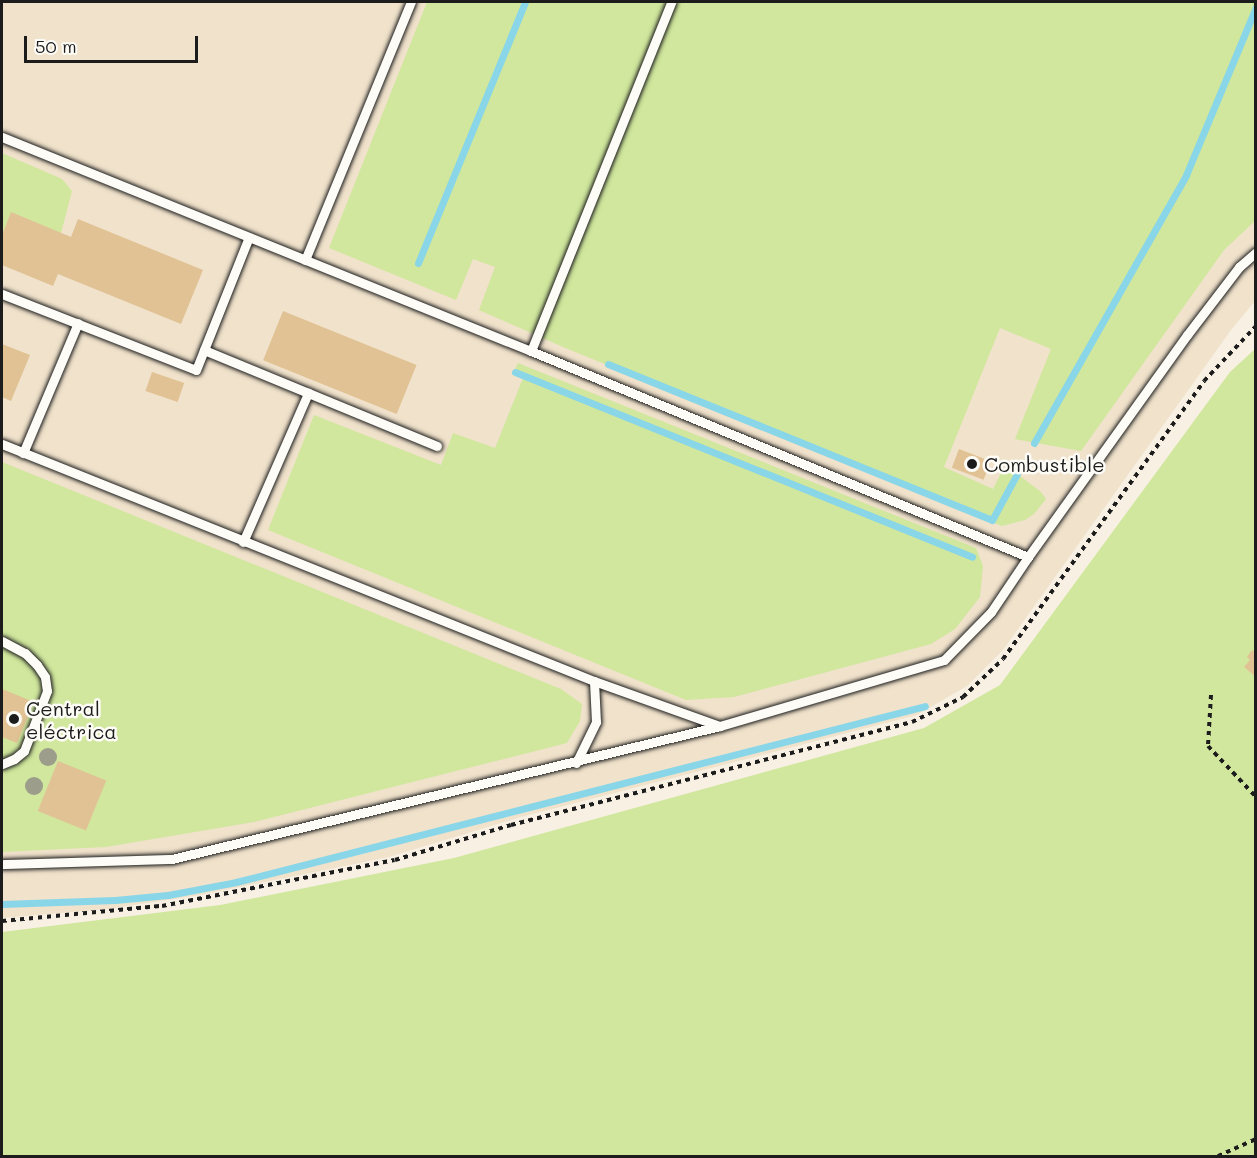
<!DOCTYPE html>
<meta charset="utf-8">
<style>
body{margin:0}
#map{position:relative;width:1257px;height:1158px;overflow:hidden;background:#f7f0e3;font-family:Mali,sans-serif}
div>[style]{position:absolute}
.built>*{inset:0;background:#f0e2cb}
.green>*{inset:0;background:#d0e79d}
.stream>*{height:7px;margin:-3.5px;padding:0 3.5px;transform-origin:3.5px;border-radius:3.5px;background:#89d6e8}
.building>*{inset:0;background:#e1c294;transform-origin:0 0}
.path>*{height:4px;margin-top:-2px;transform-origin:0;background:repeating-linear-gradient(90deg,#1c1c1c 0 4.5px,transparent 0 9px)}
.roads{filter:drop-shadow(0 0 2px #1c1c1c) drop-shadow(0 0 2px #1c1c1c)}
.service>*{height:9px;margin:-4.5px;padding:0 4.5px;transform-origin:4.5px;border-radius:4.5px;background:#fdfcf7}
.trees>*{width:18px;height:18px;margin:-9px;border-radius:50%;background:#9c9d8b}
.dots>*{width:16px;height:16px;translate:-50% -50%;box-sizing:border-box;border:3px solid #fdfcf7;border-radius:50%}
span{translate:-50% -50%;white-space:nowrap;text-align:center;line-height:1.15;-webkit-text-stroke:5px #fdfcf7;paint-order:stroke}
.poi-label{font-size:20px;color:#1c1c1c}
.left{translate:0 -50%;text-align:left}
.frame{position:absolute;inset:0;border:3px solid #1c1c1c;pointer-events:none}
.scale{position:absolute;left:24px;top:36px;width:174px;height:27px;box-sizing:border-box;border:3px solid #1c1c1c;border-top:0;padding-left:8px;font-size:18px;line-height:21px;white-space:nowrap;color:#1c1c1c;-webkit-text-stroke:4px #fdfcf7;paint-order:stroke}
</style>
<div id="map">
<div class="built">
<i style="clip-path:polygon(2px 2px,1255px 2px,1255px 301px,1231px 330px,1003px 650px,967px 686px,917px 715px,521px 817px,389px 857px,195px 896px,106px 909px,2px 918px)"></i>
</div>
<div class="green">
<i style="clip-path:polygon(427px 2px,1255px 2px,1255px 221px,1224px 250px,1081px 451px,1015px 439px,1051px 349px,1000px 328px,944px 467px,993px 489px,1003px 469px,1020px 476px,1041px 492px,1046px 499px,1034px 514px,1025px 520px,1002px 526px,563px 347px,479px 310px,495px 267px,473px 259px,456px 300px,329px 248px)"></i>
<i style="clip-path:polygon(2px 153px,62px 179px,72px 191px,61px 233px,11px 213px,2px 235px)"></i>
<i style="clip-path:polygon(1255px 349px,1255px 1156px,2px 1156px,2px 932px,220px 905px,454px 858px,924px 728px,1000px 685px,1230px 372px)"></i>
<i style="clip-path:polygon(518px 363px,976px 548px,983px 566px,980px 597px,955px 629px,931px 644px,734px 697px,686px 700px,268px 530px,314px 415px,441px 465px,453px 433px,495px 448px,523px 378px,513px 373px)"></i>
<i style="clip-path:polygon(2px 462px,561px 689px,582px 704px,580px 721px,567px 743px,254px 822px,106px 847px,2px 852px)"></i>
</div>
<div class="stream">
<i style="left:418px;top:263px;width:282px;rotate:-67.7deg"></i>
<i style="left:608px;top:364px;width:414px;rotate:22.1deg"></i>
<i style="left:992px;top:520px;width:52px;rotate:-61.5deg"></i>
<i style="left:515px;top:372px;width:493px;rotate:22deg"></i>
<i style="left:1034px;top:443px;width:308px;rotate:-60.4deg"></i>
<i style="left:1186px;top:175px;width:182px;rotate:-67.4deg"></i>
<i style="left:2px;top:904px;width:113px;rotate:-2deg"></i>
<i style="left:115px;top:900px;width:53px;rotate:-5.4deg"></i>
<i style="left:168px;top:895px;width:69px;rotate:-10.8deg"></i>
<i style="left:236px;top:882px;width:711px;rotate:-14.33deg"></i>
</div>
<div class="building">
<i style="clip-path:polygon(11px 212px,71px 237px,78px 219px,203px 270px,181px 324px,58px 274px,53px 286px,2px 265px,2px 235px)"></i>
<i style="left:283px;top:311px;width:144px;height:53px;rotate:22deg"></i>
<i style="clip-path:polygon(2px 344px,30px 355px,11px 401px,2px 397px)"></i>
<i style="left:152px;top:372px;width:34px;height:20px;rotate:19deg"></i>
<i style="left:959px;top:449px;width:34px;height:20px;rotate:21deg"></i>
<i style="clip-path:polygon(1252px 650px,1256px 653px,1256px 677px,1244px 667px,1250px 660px,1247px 657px)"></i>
<i style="clip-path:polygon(2px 689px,34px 702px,17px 743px,2px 737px)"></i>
<i style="left:58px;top:761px;width:52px;height:54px;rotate:22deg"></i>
</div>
<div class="path">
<i style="left:1211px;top:695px;width:51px;rotate:93.4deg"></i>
<i style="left:1208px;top:746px;width:70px;rotate:46.7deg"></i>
<i style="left:2px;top:921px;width:161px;rotate:-5.4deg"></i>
<i style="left:162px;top:906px;width:237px;rotate:-11.2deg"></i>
<i style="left:395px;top:860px;width:121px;rotate:-16.8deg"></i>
<i style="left:511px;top:825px;width:414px;rotate:-14.4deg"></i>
<i style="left:912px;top:722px;width:57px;rotate:-26.1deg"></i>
<i style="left:963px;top:697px;width:55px;rotate:-43.5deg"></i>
<i style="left:1003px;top:659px;width:343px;rotate:-54.1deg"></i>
<i style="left:1204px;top:381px;width:76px;rotate:-46.6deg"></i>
<i style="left:1218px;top:1156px;width:42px;rotate:-24.1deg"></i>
</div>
<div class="roads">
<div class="service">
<i style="left:2px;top:137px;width:571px;rotate:22.03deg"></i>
<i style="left:531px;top:351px;width:538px;rotate:22.51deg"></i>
<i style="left:1028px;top:557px;width:66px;rotate:123.9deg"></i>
<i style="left:991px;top:612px;width:67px;rotate:134.4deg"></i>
<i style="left:944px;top:660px;width:234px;rotate:163.6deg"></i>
<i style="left:720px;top:726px;width:564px;rotate:166.36deg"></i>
<i style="left:172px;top:859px;width:170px;rotate:178.3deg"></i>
<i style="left:305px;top:260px;width:279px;rotate:-67.7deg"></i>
<i style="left:2px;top:294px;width:208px;rotate:21.4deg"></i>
<i style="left:196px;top:370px;width:143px;rotate:-68.3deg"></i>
<i style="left:204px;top:350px;width:252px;rotate:22.4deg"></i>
<i style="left:531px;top:351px;width:376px;rotate:-68.1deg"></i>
<i style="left:2px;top:444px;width:638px;rotate:21.82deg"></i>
<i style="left:594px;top:681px;width:134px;rotate:19.7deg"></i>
<i style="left:23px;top:453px;width:141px;rotate:-67.1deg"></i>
<i style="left:243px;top:542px;width:163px;rotate:-66.4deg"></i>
<i style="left:1028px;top:557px;width:273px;rotate:-54.4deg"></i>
<i style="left:1187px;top:335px;width:86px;rotate:-52.6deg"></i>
<i style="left:1239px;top:267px;width:23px;rotate:-41deg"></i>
<i style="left:2px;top:641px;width:26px;rotate:28deg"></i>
<i style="left:25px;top:653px;width:17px;rotate:45deg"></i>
<i style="left:37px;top:665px;width:14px;rotate:56deg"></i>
<i style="left:45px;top:677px;width:14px;rotate:82deg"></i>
<i style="left:47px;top:691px;width:64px;rotate:111deg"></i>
<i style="left:24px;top:751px;width:13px;rotate:141deg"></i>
<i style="left:14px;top:759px;width:13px;rotate:157deg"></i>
<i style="left:576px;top:763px;width:46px;rotate:-64deg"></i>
<i style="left:596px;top:722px;width:41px;rotate:-92.8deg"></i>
</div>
</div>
<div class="trees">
<i style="left:48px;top:757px"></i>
<i style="left:34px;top:786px"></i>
</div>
<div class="dots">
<i style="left:972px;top:464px;background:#1c1c1c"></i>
<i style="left:14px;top:719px;background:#1c1c1c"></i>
</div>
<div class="poi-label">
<span class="left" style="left:984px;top:464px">Combustible</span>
<span class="left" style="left:26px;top:720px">Central<br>eléctrica</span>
</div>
<div class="frame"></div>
<div class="scale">50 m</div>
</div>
